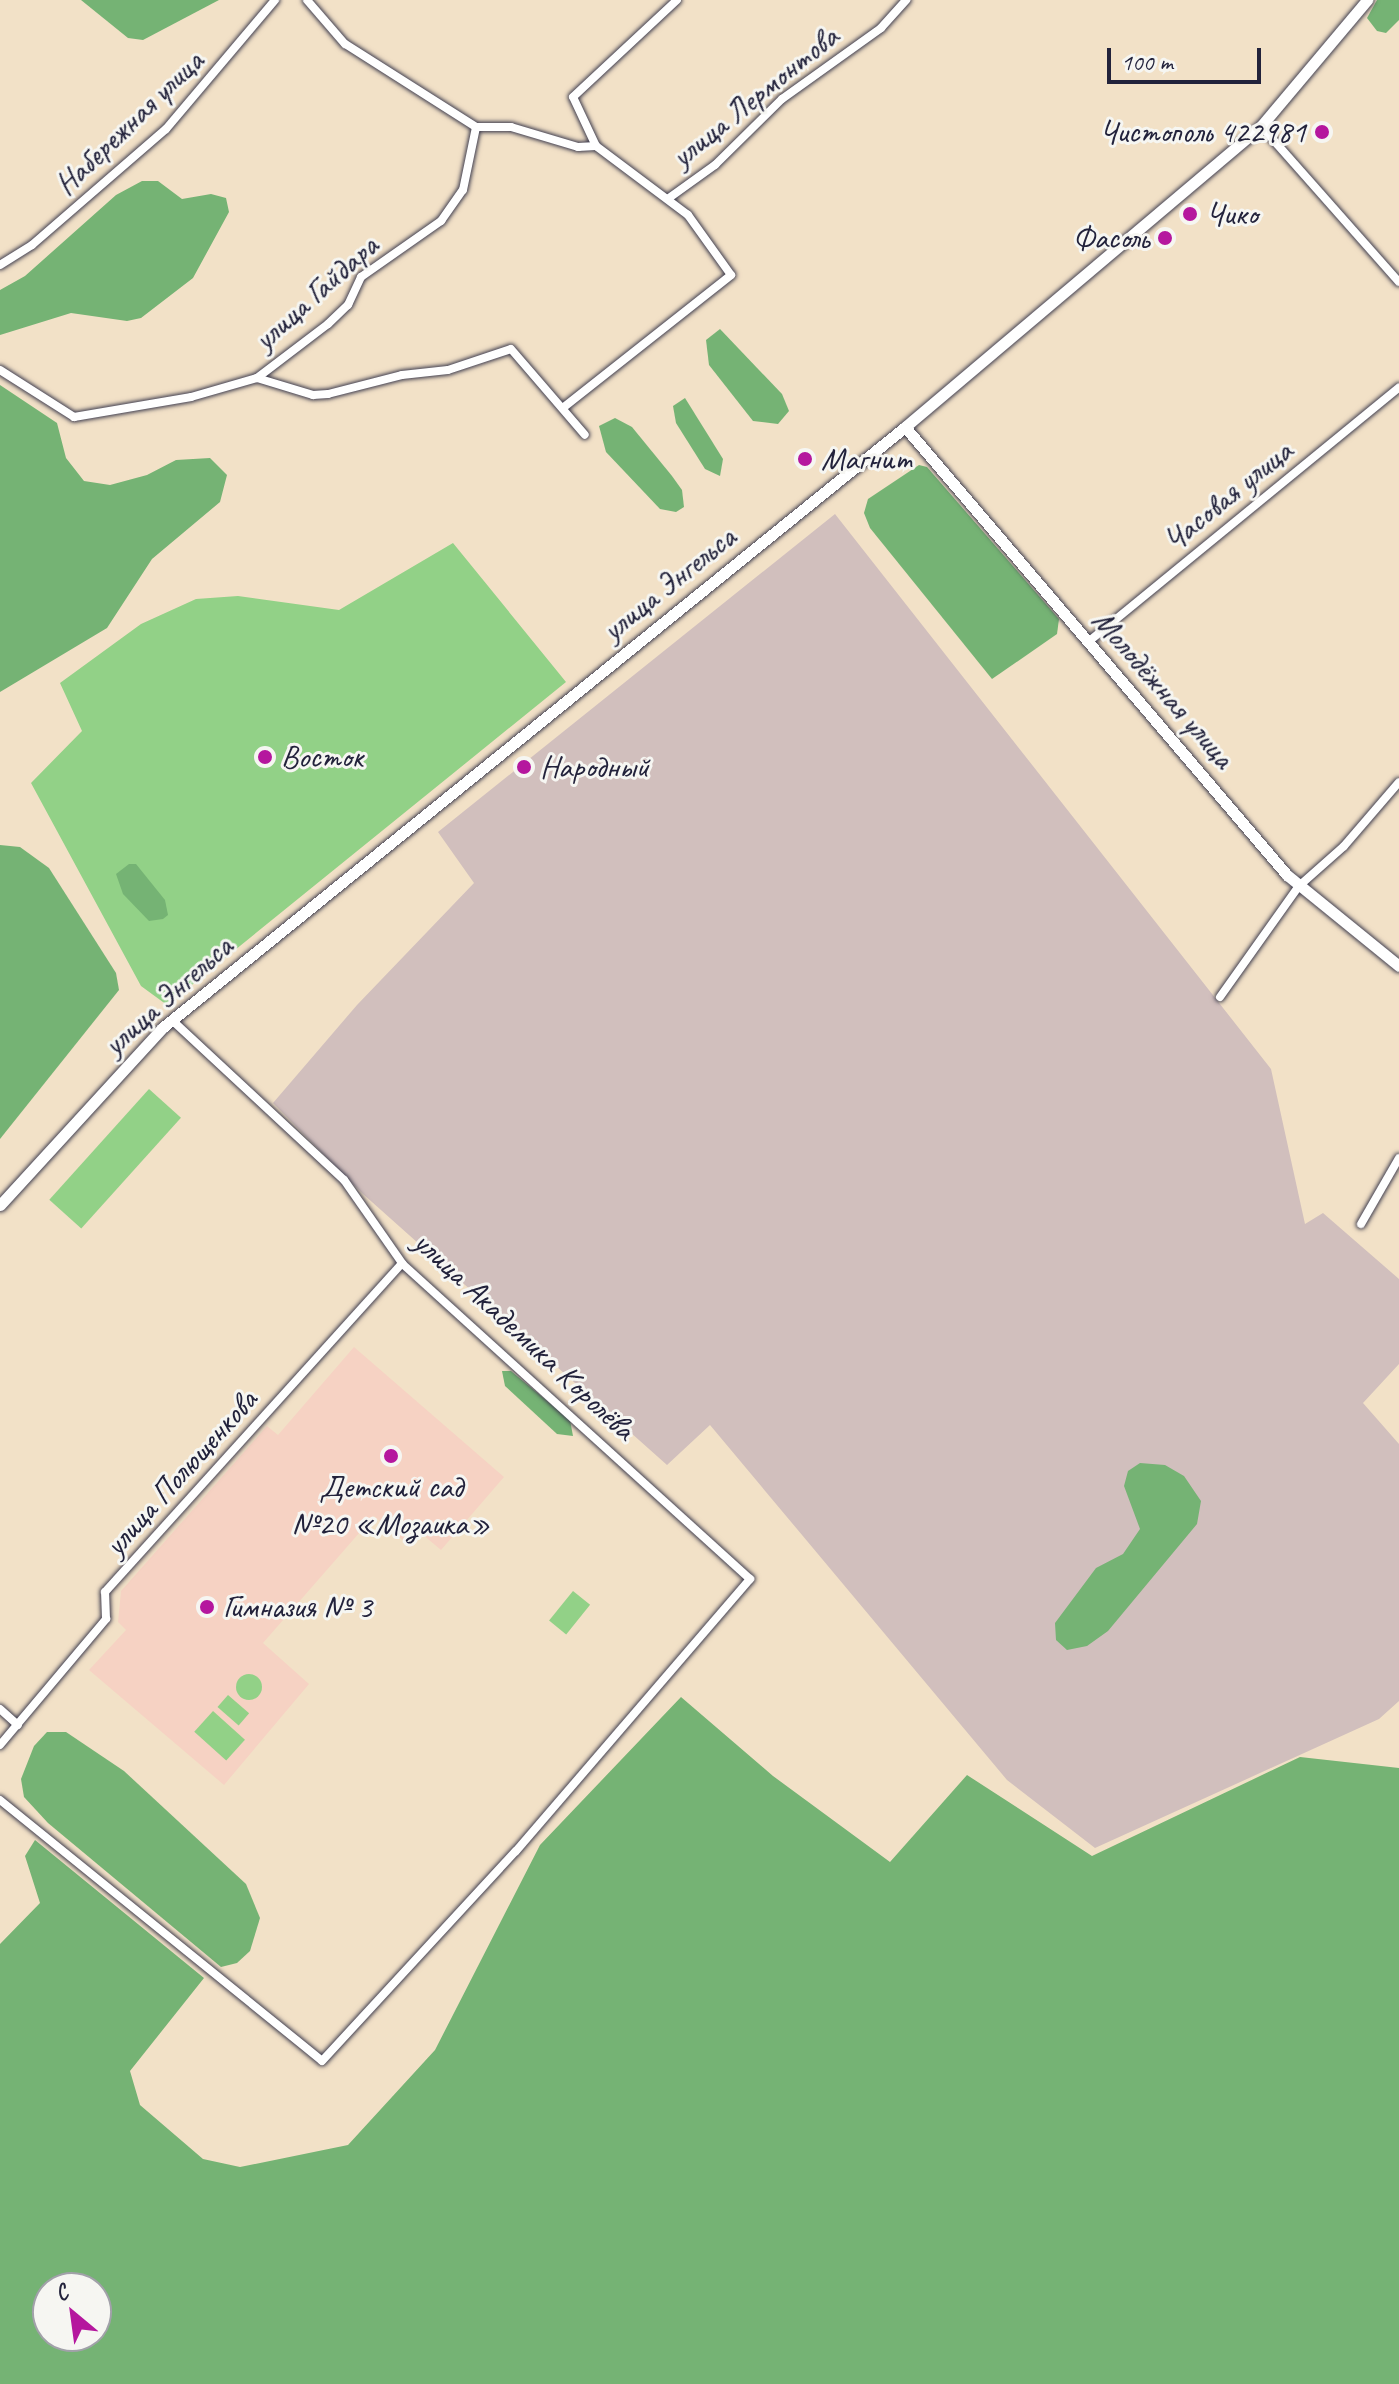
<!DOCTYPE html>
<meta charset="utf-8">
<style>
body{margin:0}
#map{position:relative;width:1399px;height:2384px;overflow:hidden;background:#f2e1c7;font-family:Caveat,sans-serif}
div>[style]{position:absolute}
.built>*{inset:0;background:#f6d2c3}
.industrial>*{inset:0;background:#d1bfbd}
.green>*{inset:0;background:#92d187;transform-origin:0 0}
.round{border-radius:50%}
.forest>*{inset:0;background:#75b374}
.roads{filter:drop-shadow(0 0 2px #413f50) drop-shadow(0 0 2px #413f50)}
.minor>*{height:8px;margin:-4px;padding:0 4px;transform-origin:4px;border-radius:4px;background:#fff}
.secondary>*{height:11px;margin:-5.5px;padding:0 5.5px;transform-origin:5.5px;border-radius:5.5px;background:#fff}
.dots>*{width:22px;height:22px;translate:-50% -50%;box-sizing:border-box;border:4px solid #f6f6f2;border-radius:50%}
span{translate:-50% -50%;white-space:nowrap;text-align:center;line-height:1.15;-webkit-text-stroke:6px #f6f6f2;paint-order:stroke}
.street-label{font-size:32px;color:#22223b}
.poi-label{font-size:32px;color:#22223b}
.right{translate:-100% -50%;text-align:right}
.left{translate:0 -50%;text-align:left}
.north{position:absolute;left:32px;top:2272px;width:80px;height:80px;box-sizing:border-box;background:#f6f6f2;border:2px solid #a1a1a9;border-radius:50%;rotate:331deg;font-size:22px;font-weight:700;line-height:32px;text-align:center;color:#22223b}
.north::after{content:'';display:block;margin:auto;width:28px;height:36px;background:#b5179e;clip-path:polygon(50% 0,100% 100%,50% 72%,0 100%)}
.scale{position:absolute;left:1107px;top:48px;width:154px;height:36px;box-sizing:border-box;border:4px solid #22223b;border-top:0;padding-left:10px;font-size:24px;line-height:28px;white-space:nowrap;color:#22223b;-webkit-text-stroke:6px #f6f6f2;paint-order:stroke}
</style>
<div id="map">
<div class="built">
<i style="clip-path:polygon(354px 1347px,504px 1477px,441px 1550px,422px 1534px,411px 1547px,374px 1516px,263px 1643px,309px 1684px,224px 1785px,89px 1670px,126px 1630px,118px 1622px,121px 1591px,267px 1426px,278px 1435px)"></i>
</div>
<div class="industrial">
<i style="clip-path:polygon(835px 514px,1271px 1069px,1305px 1224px,1323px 1213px,1399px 1279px,1399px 1364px,1363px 1403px,1399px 1444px,1399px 1701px,1379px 1719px,1095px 1848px,1007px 1780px,710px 1425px,667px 1465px,363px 1194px,273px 1103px,357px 1005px,474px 883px,438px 832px)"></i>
</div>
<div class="green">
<i style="clip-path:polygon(453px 543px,566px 682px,167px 1005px,141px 986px,31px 783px,82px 731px,60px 683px,141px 624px,196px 599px,238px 596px,339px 610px)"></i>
<i style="left:149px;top:1089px;width:43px;height:149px;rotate:42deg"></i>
<i style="left:573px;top:1591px;width:22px;height:38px;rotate:39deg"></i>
<i class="round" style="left:236px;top:1674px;width:26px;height:26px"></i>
<i style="left:228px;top:1695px;width:28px;height:16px;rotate:41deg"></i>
<i style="left:213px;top:1711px;width:43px;height:28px;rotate:42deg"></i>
</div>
<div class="forest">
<i style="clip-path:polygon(81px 0,219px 0,143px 40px,128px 38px)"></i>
<i style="clip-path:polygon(1377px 0,1399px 0,1399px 20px,1386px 33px,1377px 31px,1367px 18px)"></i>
<i style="clip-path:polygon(142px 181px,158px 181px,182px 199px,211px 194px,226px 198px,229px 212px,193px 278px,141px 318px,127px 321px,71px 313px,0 335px,0 290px,25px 276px,116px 195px)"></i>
<i style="clip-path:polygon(720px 329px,782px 394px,789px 411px,778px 424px,753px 421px,709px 365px,706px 340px)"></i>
<i style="clip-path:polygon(0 385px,57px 423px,66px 458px,84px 481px,110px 485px,147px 475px,176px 460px,210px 458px,227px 475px,220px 502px,152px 559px,107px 628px,0 692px)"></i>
<i style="clip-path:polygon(685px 398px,723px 459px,720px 476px,705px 469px,676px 423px,673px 406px)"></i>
<i style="clip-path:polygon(615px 418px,632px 427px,672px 476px,682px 490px,684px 507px,676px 512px,660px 509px,606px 452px,599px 426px)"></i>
<i style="clip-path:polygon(919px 465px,927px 467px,1059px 619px,1057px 634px,992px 679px,870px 528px,864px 513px,868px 499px)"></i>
<i style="clip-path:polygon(0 845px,20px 847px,49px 868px,116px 973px,119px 990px,0 1139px)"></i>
<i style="clip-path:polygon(129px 864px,136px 864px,165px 900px,168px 915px,163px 919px,149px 921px,123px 894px,116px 874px)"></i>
<i style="clip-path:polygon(502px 1371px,511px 1371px,570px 1420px,573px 1436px,557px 1434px,505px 1386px)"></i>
<i style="clip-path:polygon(1140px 1463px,1165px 1465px,1184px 1476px,1201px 1501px,1197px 1524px,1108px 1631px,1087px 1646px,1067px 1650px,1056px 1640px,1055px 1623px,1096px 1568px,1123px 1554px,1140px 1529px,1124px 1486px,1128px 1471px)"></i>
<i style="clip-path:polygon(evenodd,681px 1697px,773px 1776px,890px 1862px,967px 1775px,1092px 1856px,1300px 1757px,1399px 1768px,1399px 2384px,0 2384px,0 1944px,40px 1903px,25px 1856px,35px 1840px,204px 1978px,130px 2071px,140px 2105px,203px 2159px,240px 2167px,348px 2145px,435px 2050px,540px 1845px,681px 1697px,48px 2288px,96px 2288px,96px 2336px,48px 2336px,48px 2288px)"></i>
<i style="clip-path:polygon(47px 1732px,66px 1732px,124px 1771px,246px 1884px,260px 1918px,250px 1951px,237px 1963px,221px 1967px,48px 1823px,24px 1797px,21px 1779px,34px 1746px)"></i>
</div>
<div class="roads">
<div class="minor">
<i style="left:1261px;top:126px;width:208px;rotate:48.5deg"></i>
<i style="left:476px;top:127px;width:35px"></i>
<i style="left:511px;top:127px;width:70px;rotate:16.6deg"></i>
<i style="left:578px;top:147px;width:18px;rotate:-3deg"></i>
<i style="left:669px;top:198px;width:57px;rotate:-35.7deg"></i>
<i style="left:715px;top:165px;width:94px;rotate:-44.6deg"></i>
<i style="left:782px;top:99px;width:122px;rotate:-35.6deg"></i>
<i style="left:881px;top:28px;width:38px;rotate:-48deg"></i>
<i style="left:0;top:265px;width:38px;rotate:-32deg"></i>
<i style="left:32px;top:245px;width:177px;rotate:-40.9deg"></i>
<i style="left:166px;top:129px;width:169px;rotate:-49.8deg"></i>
<i style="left:0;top:370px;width:88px;rotate:32.4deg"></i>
<i style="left:74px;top:417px;width:119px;rotate:-9.7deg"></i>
<i style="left:191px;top:397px;width:69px;rotate:-16.1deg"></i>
<i style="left:257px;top:378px;width:59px;rotate:16.9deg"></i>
<i style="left:313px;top:395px;width:15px;rotate:-4deg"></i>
<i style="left:328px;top:394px;width:76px;rotate:-14.4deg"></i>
<i style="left:402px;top:375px;width:46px;rotate:-6.2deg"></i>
<i style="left:448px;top:370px;width:66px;rotate:-18.4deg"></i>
<i style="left:511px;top:349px;width:113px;rotate:49.3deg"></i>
<i style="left:257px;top:378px;width:89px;rotate:-37.3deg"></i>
<i style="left:328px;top:324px;width:28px;rotate:-44deg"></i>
<i style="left:348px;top:305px;width:31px;rotate:-65deg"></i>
<i style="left:361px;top:277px;width:98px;rotate:-35deg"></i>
<i style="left:441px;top:221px;width:38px;rotate:-55deg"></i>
<i style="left:463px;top:190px;width:64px;rotate:-78.3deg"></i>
<i style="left:476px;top:127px;width:155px;rotate:-147.6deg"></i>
<i style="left:345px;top:44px;width:58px;rotate:-130.8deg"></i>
<i style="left:564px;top:407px;width:213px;rotate:-38.3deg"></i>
<i style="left:731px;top:275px;width:74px;rotate:-125.6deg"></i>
<i style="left:688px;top:215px;width:115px;rotate:-143.1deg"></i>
<i style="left:596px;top:146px;width:54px;rotate:-115.1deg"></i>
<i style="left:573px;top:97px;width:142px;rotate:-43deg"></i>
<i style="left:1088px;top:642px;width:402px;rotate:-39.3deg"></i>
<i style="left:1220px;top:997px;width:136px;rotate:-54.6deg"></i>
<i style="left:1299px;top:886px;width:60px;rotate:-41.6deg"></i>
<i style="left:1344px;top:846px;width:84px;rotate:-49.3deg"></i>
<i style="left:1361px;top:1224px;width:76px;rotate:-60.1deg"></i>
<i style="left:0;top:1709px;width:24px;rotate:42deg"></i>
<i style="left:0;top:1745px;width:165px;rotate:-49.9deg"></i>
<i style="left:106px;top:1619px;width:27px;rotate:-92deg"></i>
<i style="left:105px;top:1592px;width:443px;rotate:-47.9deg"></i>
<i style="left:0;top:1800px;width:414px;rotate:39deg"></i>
<i style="left:322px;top:2061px;width:286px;rotate:-47.3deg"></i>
<i style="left:516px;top:1851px;width:359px;rotate:-49.3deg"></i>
<i style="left:750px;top:1579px;width:470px;rotate:-137.8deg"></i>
<i style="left:402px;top:1263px;width:101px;rotate:-124.9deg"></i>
<i style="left:344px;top:1180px;width:235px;rotate:-137.1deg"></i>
</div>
<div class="secondary">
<i style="left:905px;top:427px;width:589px;rotate:49.55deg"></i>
<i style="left:1287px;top:875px;width:144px;rotate:39.1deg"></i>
<i style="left:0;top:1205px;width:240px;rotate:-47.5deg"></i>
<i style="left:162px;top:1028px;width:956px;rotate:-38.97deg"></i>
<i style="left:905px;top:427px;width:466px;rotate:-40.2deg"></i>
<i style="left:1261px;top:126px;width:165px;rotate:-49.9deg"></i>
</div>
</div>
<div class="dots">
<i style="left:1322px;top:132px;background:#b5179e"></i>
<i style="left:1190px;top:214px;background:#b5179e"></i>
<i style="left:1165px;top:238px;background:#b5179e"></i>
<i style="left:805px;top:459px;background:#b5179e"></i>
<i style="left:265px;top:757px;background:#b5179e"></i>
<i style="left:524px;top:767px;background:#b5179e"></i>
<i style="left:391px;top:1456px;background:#b5179e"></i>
<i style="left:207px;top:1607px;background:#b5179e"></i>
</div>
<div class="street-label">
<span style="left:755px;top:97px;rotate:-39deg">улица Лермонтова</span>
<span style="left:129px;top:123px;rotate:-44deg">Набережная улица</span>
<span style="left:316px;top:293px;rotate:-42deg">улица Гайдара</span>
<span style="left:1228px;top:496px;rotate:-39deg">Часовая улица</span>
<span style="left:669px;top:584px;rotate:-39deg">улица Энгельса</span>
<span style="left:1163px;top:689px;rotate:49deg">Молодёжная улица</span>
<span style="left:168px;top:996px;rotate:-42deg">улица Энгельса</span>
<span style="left:524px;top:1336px;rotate:43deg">улица Академика Королёва</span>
<span style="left:181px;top:1473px;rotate:-48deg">улица Полющенкова</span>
</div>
<div class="poi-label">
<span class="right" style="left:1306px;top:132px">Чистополь 422981</span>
<span class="left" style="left:1206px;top:214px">Чико</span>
<span class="right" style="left:1149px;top:238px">Фасоль</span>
<span class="left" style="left:821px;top:459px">Магнит</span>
<span class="left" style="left:281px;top:757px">Восток</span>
<span class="left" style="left:540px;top:767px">Народный</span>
<span style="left:391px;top:1506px">Детский сад<br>№20 «Мозаика»</span>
<span class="left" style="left:223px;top:1607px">Гимназия № 3</span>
</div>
<div class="north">С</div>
<div class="scale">100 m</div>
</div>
